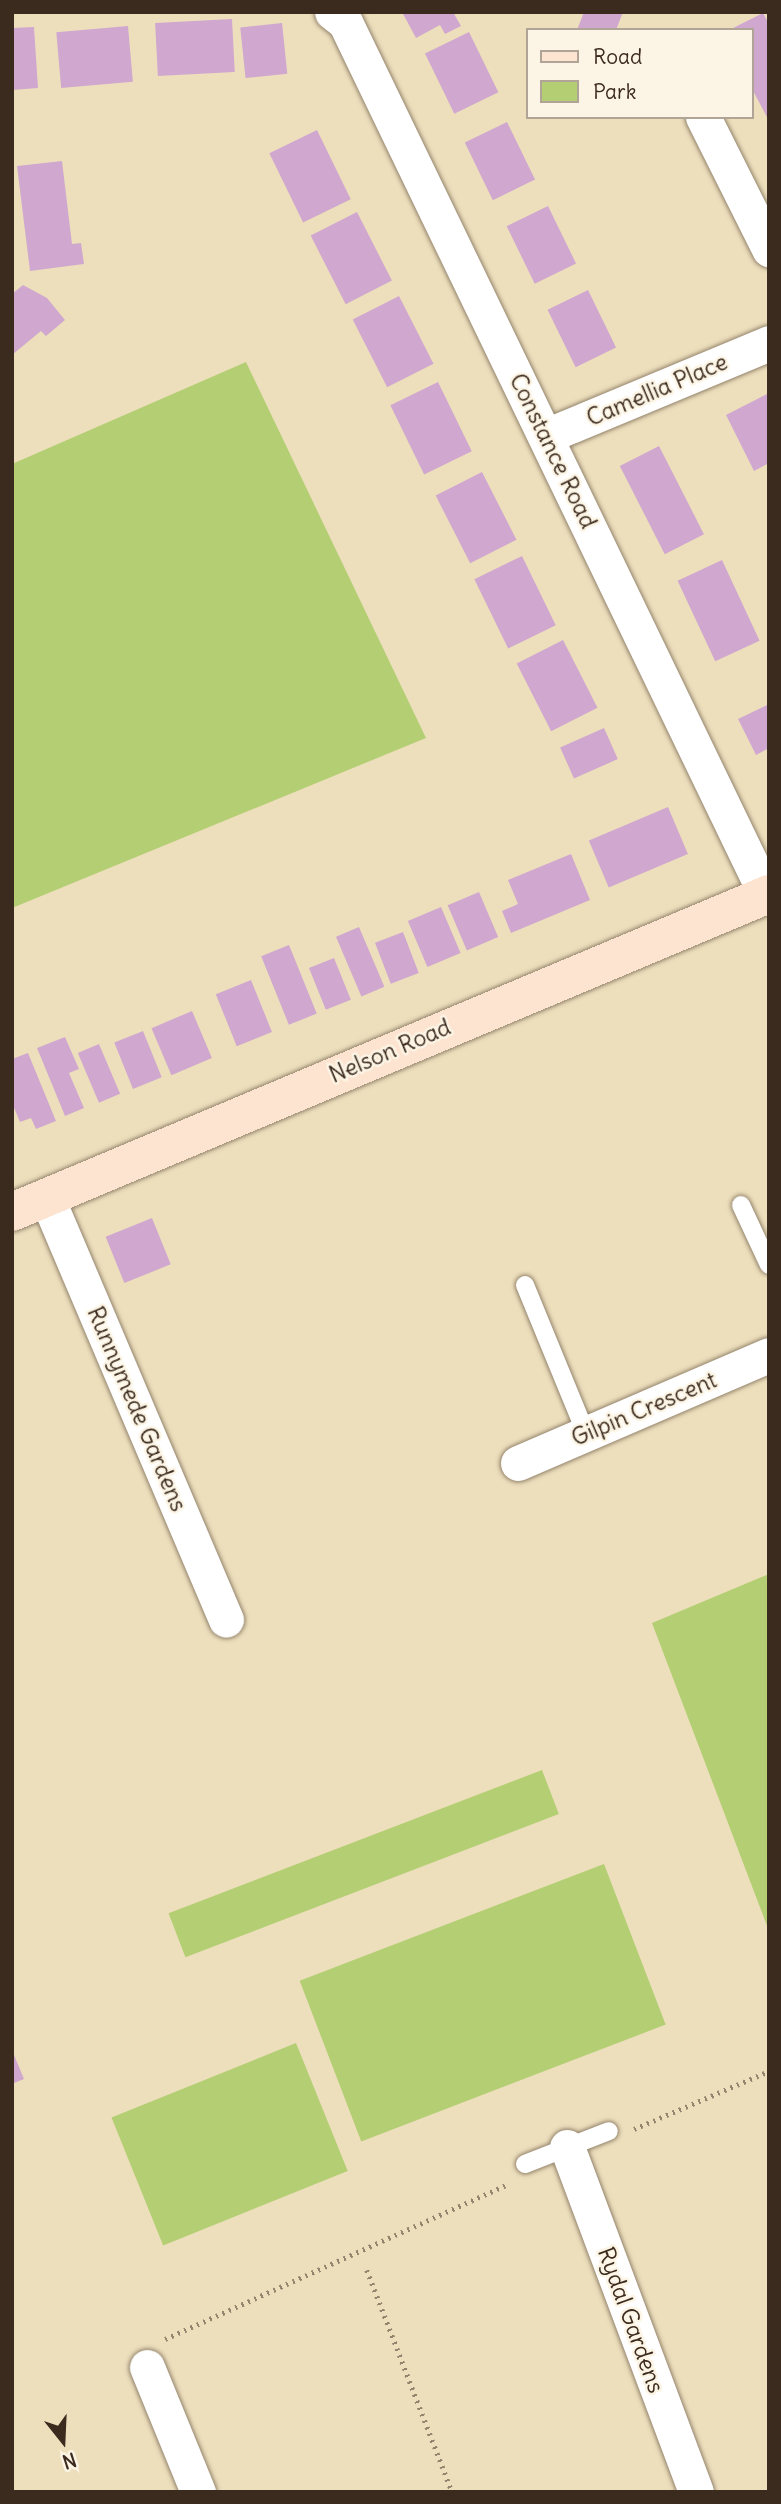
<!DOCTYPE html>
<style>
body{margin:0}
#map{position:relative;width:781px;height:2504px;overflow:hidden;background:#eddfbc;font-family:Delius,sans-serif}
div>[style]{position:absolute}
.green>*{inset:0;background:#b4ce73;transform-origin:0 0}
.building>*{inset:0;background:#d0a8cf;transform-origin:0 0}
.path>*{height:4.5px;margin-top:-2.25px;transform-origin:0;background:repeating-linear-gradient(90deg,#94846d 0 2px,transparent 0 7px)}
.roads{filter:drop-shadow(0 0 2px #94846d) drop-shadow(0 0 2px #94846d)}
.lane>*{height:18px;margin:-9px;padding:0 9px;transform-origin:9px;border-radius:9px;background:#fff}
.street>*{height:35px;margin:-17.5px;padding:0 17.5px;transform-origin:17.5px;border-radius:17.5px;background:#fff}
.secondary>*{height:38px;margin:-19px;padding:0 19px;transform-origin:19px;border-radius:19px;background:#fde4d0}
span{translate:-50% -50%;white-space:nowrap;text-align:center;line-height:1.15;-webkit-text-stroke:5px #fcf5e5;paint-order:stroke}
.street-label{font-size:23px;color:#3b2a1e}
.frame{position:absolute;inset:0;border:14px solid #3b2a1e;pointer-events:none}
.legend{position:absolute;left:526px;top:28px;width:228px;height:91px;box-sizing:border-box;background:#fcf5e5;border:2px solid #afa495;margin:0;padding:9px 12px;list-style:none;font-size:21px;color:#3b2a1e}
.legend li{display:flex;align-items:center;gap:14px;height:35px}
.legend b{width:35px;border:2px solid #afa495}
.north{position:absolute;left:28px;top:2406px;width:70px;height:70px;-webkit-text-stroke:5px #fcf5e5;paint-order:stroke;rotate:162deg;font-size:19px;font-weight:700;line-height:28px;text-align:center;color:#3b2a1e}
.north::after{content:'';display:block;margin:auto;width:24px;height:32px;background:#3b2a1e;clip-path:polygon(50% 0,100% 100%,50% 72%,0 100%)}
</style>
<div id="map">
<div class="green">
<i style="clip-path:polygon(246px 362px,426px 738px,12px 908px,12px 464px)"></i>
<i style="clip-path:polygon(769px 1574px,769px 1931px,652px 1623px)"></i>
<i style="left:542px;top:1770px;width:47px;height:400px;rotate:69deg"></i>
<i style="left:604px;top:1864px;width:172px;height:326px;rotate:69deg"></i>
<i style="left:296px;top:2043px;width:138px;height:199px;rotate:68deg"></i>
</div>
<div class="building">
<i style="clip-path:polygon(402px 12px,453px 12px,461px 26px,445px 34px,440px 25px,416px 38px)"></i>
<i style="clip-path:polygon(584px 12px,623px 12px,616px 30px,577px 30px)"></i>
<i style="clip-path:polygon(763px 13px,769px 24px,769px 121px,751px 87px,751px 30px,729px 30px)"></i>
<i style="left:232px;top:19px;width:53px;height:77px;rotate:87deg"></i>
<i style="left:282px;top:23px;width:51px;height:42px;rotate:84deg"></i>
<i style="left:128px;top:26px;width:56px;height:72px;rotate:85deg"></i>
<i style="clip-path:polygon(34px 27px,38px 88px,12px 90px,12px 28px)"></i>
<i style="left:469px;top:32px;width:67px;height:49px;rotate:64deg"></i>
<i style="left:507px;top:122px;width:64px;height:47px;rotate:64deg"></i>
<i style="left:317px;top:130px;width:77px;height:53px;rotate:64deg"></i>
<i style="clip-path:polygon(62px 161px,72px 244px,81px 243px,84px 264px,30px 271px,17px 166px)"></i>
<i style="left:548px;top:206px;width:64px;height:46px;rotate:64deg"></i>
<i style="left:357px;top:212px;width:77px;height:52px;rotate:63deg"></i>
<i style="clip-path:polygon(23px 285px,47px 298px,65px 320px,46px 336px,41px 331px,12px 355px,12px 294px)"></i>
<i style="left:588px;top:290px;width:64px;height:45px;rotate:64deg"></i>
<i style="left:399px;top:296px;width:76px;height:52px;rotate:63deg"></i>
<i style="left:438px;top:382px;width:77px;height:53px;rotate:64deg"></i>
<i style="clip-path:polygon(767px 394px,769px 463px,754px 471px,726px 415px)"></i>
<i style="left:659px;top:446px;width:99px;height:44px;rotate:63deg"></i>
<i style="left:482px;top:472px;width:76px;height:52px;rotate:63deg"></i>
<i style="left:522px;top:556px;width:77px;height:53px;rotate:64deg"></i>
<i style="left:722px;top:560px;width:89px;height:49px;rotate:65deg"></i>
<i style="left:563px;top:640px;width:76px;height:52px;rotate:63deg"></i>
<i style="clip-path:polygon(769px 704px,769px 748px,756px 755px,738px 719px)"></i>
<i style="left:604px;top:728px;width:34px;height:48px;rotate:66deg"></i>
<i style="left:668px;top:807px;width:51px;height:86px;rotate:67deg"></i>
<i style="clip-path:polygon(571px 854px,590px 900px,511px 933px,502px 911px,518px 904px,508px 880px)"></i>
<i style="left:479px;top:892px;width:49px;height:34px;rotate:67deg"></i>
<i style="left:441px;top:907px;width:50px;height:36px;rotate:67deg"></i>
<i style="left:359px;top:927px;width:65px;height:25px;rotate:67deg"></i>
<i style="left:403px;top:932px;width:44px;height:30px;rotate:69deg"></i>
<i style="left:289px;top:945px;width:74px;height:30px;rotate:68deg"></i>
<i style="left:334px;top:958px;width:45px;height:27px;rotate:68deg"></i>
<i style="left:251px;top:980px;width:56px;height:38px;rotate:68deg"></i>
<i style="left:192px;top:1011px;width:51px;height:44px;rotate:67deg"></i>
<i style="left:143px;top:1031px;width:50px;height:31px;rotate:68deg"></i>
<i style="clip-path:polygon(65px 1037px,79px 1069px,69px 1073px,84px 1108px,65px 1116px,37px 1048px)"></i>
<i style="left:99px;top:1044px;width:54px;height:23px;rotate:67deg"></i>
<i style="clip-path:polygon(28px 1053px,56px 1121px,36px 1129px,31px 1118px,20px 1122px,12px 1103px,12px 1059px)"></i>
<i style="left:152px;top:1218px;width:50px;height:50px;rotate:68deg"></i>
<i style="clip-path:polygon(12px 2050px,24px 2079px,12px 2084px)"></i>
</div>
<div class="path">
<i style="left:634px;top:2129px;width:147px;rotate:-23.2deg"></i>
<i style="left:367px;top:2270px;width:238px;rotate:69deg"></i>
<i style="left:165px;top:2339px;width:376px;rotate:-24.3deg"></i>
</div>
<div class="roads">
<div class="lane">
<i style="left:741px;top:1205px;width:66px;rotate:65deg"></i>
<i style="left:525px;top:1285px;width:161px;rotate:67.7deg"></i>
<i style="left:525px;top:2164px;width:90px;rotate:-21.4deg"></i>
</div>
<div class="street">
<i style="left:332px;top:12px;width:16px;rotate:38deg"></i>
<i style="left:345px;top:22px;width:969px;rotate:64.25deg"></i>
<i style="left:703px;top:117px;width:148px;rotate:63.4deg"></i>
<i style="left:546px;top:436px;width:242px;rotate:-22.6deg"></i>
<i style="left:47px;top:1198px;width:458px;rotate:67deg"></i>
<i style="left:518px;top:1463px;width:273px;rotate:-23.3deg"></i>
<i style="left:567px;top:2147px;width:368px;rotate:69.5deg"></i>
<i style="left:147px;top:2367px;width:135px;rotate:67.8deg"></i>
</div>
<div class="secondary">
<i style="left:12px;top:1212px;width:821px;rotate:-22.79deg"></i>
</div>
</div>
<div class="street-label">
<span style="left:657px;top:390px;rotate:-23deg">Camellia Place</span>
<span style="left:553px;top:451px;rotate:64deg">Constance Road</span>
<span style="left:390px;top:1051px;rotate:-23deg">Nelson Road</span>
<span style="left:137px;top:1409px;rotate:67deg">Runnymede Gardens</span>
<span style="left:644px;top:1409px;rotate:-23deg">Gilpin Crescent</span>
<span style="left:631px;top:2320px;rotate:70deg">Rydal Gardens</span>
</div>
<div class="frame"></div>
<ul class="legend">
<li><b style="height:9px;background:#fde4d0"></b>Road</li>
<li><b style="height:19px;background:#b4ce73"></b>Park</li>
</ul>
<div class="north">N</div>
</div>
